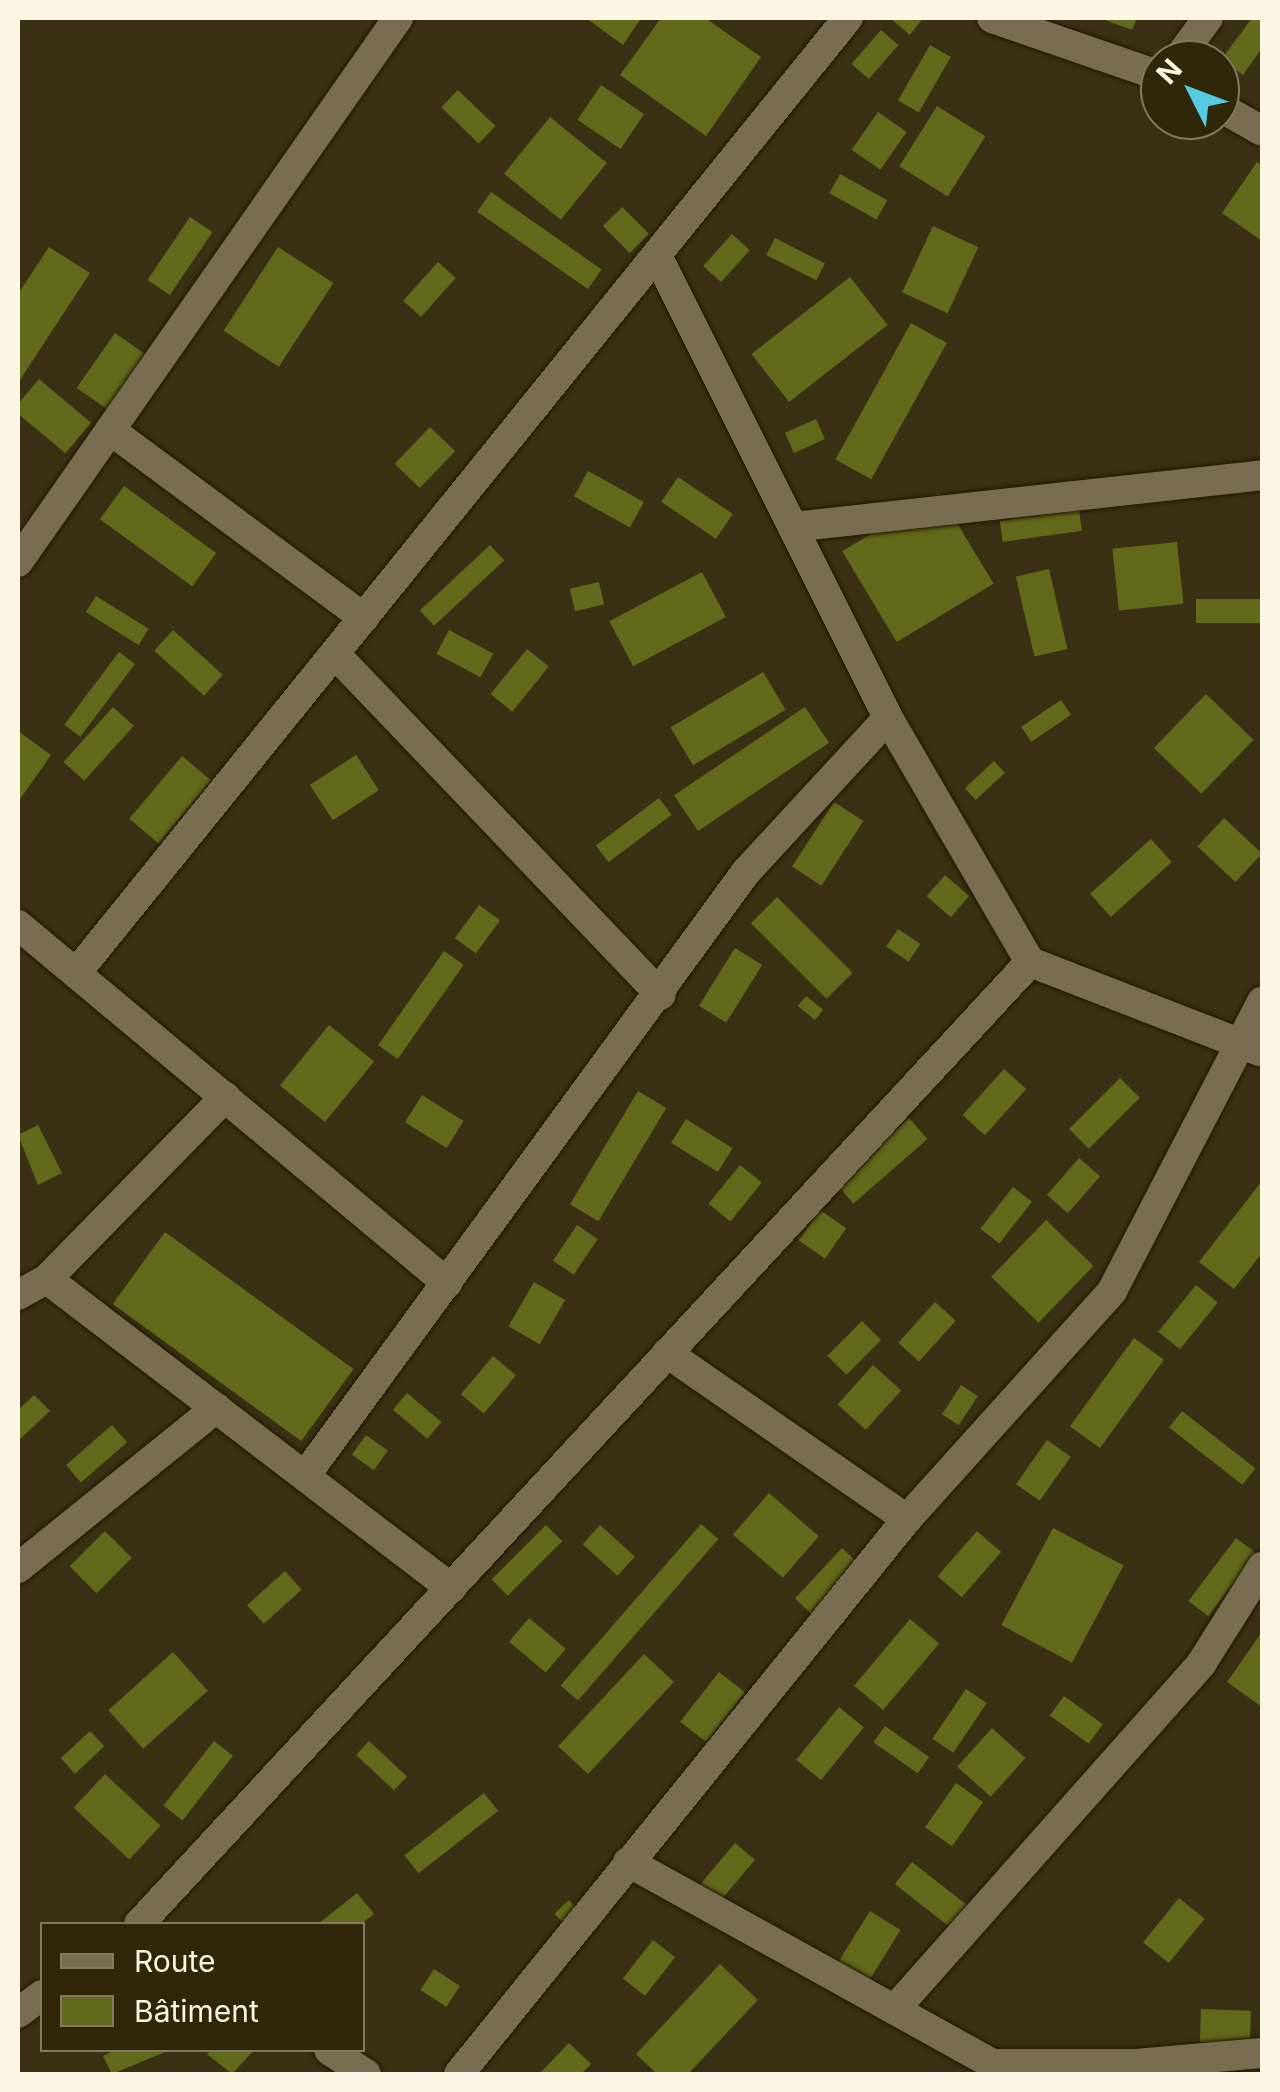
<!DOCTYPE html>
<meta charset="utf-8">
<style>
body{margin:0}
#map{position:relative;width:1280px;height:2092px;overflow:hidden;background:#3a3115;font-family:Inter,sans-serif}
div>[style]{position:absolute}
.building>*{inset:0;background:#61691a;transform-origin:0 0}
.roads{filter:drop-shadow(0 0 2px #211800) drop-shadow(0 0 2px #211800)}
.street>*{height:30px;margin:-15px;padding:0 15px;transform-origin:15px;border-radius:15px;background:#786d50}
span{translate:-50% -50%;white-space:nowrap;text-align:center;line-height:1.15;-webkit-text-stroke:10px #30270a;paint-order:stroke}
.frame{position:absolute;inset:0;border:20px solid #fbf5e4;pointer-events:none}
.legend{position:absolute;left:40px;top:1922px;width:325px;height:130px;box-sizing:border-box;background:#30270a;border:2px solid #817961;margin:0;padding:12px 18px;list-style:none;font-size:30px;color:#fbf5e4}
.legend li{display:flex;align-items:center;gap:20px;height:50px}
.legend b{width:50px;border:2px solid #817961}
.north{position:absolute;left:1140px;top:40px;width:100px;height:100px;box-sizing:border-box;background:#30270a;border:2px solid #817961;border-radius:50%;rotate:312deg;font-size:28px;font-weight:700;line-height:40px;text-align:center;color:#fbf5e4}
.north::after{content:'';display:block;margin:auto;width:35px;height:45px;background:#55cae0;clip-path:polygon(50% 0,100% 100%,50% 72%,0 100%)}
</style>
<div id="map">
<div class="building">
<i style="clip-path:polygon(586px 18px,641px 18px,623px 45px)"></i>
<i style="clip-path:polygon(661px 18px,705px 18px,761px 57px,706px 136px,620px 75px)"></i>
<i style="clip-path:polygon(890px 18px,923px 18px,910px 35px)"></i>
<i style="clip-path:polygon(1100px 18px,1137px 18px,1132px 30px)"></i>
<i style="clip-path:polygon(1252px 18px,1262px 18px,1262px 48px,1243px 75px,1221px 60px)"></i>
<i style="left:881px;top:30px;width:23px;height:45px;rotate:41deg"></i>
<i style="left:930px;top:45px;width:24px;height:64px;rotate:30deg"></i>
<i style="left:601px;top:85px;width:52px;height:42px;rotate:34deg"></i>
<i style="left:458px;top:90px;width:52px;height:24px;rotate:44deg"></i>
<i style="left:937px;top:106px;width:57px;height:71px;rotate:32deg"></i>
<i style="left:878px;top:112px;width:35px;height:46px;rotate:35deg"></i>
<i style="left:550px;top:117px;width:73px;height:73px;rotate:39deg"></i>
<i style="clip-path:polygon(1257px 162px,1262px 166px,1262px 241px,1222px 213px)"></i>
<i style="left:840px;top:174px;width:54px;height:22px;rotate:29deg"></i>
<i style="left:491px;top:192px;width:135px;height:24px;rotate:35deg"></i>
<i style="left:622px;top:207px;width:38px;height:27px;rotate:45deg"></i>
<i style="left:190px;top:217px;width:27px;height:76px;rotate:34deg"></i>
<i style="left:933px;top:226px;width:50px;height:73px;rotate:25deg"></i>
<i style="left:732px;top:234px;width:24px;height:43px;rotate:42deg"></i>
<i style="left:775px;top:238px;width:56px;height:19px;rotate:27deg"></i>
<i style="clip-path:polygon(49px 247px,90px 273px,18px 383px,18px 294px)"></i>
<i style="left:278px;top:247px;width:66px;height:100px;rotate:33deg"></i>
<i style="left:438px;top:262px;width:24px;height:52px;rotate:42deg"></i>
<i style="left:850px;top:277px;width:61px;height:125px;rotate:52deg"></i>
<i style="left:911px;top:323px;width:41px;height:156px;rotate:29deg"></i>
<i style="left:115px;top:333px;width:37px;height:67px;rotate:35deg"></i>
<i style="left:39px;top:379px;width:68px;height:40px;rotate:40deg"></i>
<i style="left:816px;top:419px;width:22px;height:34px;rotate:66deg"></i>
<i style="left:430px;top:427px;width:35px;height:51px;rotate:44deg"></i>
<i style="left:588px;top:471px;width:64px;height:29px;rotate:29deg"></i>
<i style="left:678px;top:477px;width:66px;height:30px;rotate:34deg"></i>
<i style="left:124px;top:486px;width:114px;height:41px;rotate:36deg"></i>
<i style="left:939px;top:493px;width:106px;height:113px;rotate:59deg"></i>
<i style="left:1079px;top:510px;width:21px;height:80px;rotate:82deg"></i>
<i style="left:1177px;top:542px;width:62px;height:65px;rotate:84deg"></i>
<i style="left:490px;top:545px;width:21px;height:96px;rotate:47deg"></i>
<i style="left:1049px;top:569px;width:82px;height:34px;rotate:77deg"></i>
<i style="left:702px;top:572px;width:51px;height:105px;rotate:62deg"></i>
<i style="left:599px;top:582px;width:23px;height:30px;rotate:77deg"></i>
<i style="left:96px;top:596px;width:62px;height:19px;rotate:32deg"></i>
<i style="left:1262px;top:599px;width:24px;height:66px;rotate:90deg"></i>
<i style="left:173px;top:630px;width:67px;height:28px;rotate:42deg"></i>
<i style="left:449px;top:630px;width:50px;height:27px;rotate:28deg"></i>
<i style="left:527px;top:649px;width:28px;height:58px;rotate:39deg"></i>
<i style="left:119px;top:652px;width:20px;height:91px;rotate:37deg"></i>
<i style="left:763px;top:672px;width:44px;height:108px;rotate:59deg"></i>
<i style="left:1206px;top:694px;width:66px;height:75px;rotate:44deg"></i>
<i style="left:1061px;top:700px;width:18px;height:48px;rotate:56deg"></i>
<i style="left:113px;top:707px;width:28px;height:74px;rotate:42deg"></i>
<i style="left:805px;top:707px;width:43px;height:158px;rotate:56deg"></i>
<i style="clip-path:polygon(18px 731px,51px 755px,18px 802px)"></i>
<i style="left:356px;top:755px;width:42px;height:55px;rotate:57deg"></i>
<i style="left:182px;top:756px;width:38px;height:82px;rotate:40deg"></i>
<i style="left:994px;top:761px;width:16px;height:40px;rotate:47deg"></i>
<i style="left:659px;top:798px;width:21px;height:79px;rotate:53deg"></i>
<i style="left:834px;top:802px;width:35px;height:77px;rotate:33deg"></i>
<i style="left:1224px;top:818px;width:52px;height:39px;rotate:43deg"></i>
<i style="left:1151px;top:839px;width:31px;height:82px;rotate:48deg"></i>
<i style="left:945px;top:875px;width:32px;height:28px;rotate:41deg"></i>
<i style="left:777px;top:897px;width:107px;height:37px;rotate:45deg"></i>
<i style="left:479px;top:905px;width:26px;height:41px;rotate:36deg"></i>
<i style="left:898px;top:929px;width:27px;height:21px;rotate:34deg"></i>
<i style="left:735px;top:948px;width:32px;height:68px;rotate:32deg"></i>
<i style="left:444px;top:951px;width:24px;height:115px;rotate:35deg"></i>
<i style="left:806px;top:996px;width:22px;height:13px;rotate:39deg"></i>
<i style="left:329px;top:1025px;width:58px;height:78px;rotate:39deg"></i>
<i style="left:1004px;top:1069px;width:30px;height:62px;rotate:42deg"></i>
<i style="left:1120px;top:1078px;width:28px;height:72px;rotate:45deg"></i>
<i style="left:638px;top:1091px;width:33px;height:132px;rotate:31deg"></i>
<i style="left:422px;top:1095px;width:49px;height:32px;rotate:32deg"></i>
<i style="left:909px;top:1118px;width:28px;height:98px;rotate:49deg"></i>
<i style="left:686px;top:1119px;width:55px;height:28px;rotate:32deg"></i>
<i style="clip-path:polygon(38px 1125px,62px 1173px,38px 1185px,18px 1135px)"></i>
<i style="left:1079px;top:1158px;width:28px;height:49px;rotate:41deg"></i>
<i style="left:740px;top:1165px;width:28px;height:50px;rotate:39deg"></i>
<i style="clip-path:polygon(1262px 1181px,1262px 1253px,1234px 1289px,1199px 1262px)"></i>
<i style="left:1013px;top:1187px;width:24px;height:53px;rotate:38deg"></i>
<i style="left:820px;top:1210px;width:32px;height:37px;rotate:35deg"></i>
<i style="left:1046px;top:1220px;width:66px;height:79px;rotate:44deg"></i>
<i style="left:577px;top:1225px;width:25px;height:43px;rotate:34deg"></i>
<i style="left:165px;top:1232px;width:233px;height:89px;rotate:36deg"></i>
<i style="left:534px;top:1282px;width:36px;height:51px;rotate:30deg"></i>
<i style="left:1196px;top:1285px;width:28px;height:60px;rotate:39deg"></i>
<i style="left:935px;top:1302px;width:28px;height:55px;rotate:42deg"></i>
<i style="left:862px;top:1321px;width:27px;height:49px;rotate:45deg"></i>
<i style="left:1134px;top:1338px;width:37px;height:109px;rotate:36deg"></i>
<i style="left:493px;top:1356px;width:30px;height:50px;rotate:40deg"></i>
<i style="left:873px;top:1365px;width:38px;height:53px;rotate:42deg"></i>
<i style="left:961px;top:1385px;width:20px;height:35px;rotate:33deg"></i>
<i style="left:407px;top:1393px;width:45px;height:22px;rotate:40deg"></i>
<i style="clip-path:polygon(34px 1395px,50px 1411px,18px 1441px,18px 1410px)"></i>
<i style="left:1182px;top:1411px;width:93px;height:21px;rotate:38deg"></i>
<i style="left:112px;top:1425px;width:23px;height:61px;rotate:49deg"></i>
<i style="left:366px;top:1435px;width:27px;height:24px;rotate:36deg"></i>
<i style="left:1047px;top:1440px;width:29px;height:54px;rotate:35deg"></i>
<i style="left:769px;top:1493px;width:66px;height:55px;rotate:41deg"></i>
<i style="left:701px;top:1524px;width:23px;height:214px;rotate:41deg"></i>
<i style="left:546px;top:1525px;width:23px;height:77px;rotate:45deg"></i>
<i style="left:600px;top:1525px;width:47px;height:26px;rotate:42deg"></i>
<i style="left:1053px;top:1528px;width:80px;height:110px;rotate:28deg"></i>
<i style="left:105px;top:1531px;width:38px;height:50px;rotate:45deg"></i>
<i style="left:977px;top:1531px;width:32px;height:60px;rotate:41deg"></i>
<i style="left:1236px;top:1538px;width:25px;height:79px;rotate:37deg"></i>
<i style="left:842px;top:1548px;width:22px;height:69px;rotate:43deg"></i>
<i style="left:285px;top:1571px;width:25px;height:51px;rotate:48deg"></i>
<i style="left:529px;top:1618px;width:48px;height:31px;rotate:40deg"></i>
<i style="left:910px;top:1619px;width:38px;height:87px;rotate:40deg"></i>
<i style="clip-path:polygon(1262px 1632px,1262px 1707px,1227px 1682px)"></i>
<i style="left:173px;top:1652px;width:52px;height:87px;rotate:48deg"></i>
<i style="left:644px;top:1654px;width:41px;height:126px;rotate:43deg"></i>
<i style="left:719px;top:1672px;width:33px;height:63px;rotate:38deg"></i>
<i style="left:966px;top:1689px;width:25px;height:60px;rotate:34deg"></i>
<i style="left:1064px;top:1696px;width:48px;height:24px;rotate:36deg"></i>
<i style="left:839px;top:1707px;width:32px;height:68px;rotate:39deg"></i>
<i style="left:885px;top:1726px;width:54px;height:20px;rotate:35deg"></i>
<i style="left:992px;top:1728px;width:45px;height:52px;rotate:42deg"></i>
<i style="left:90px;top:1731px;width:21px;height:40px;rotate:47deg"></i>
<i style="left:214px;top:1741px;width:24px;height:82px;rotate:38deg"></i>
<i style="left:369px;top:1741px;width:52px;height:19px;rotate:43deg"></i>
<i style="left:105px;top:1774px;width:76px;height:46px;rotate:43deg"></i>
<i style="left:956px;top:1783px;width:33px;height:54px;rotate:35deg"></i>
<i style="left:484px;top:1793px;width:23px;height:101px;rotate:52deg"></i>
<i style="left:735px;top:1843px;width:26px;height:55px;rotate:40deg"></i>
<i style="left:912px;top:1862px;width:75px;height:28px;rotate:38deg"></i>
<i style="clip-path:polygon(357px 1893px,374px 1914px,361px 1924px,318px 1924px)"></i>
<i style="left:1179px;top:1898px;width:33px;height:57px;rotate:39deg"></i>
<i style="left:569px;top:1900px;width:16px;height:20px;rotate:47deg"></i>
<i style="left:870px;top:1911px;width:36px;height:60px;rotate:32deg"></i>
<i style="left:653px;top:1940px;width:28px;height:49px;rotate:38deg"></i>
<i style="clip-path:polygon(720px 1964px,758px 2000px,688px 2074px,657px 2074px,636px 2054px)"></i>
<i style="left:434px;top:1969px;width:31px;height:25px;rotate:33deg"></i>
<i style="left:1201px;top:2009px;width:50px;height:36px;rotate:2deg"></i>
<i style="clip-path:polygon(569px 2043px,591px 2064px,581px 2074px,539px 2074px)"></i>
<i style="clip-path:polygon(115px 2050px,170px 2050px,112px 2074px,103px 2056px)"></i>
<i style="clip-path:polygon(211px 2050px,254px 2050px,232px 2074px,207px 2054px)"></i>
</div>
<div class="roads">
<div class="street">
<i style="left:992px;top:18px;width:178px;rotate:19deg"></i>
<i style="left:1177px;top:60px;width:52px;rotate:-53.6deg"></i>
<i style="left:1220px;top:107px;width:48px;rotate:29.7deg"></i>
<i style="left:657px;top:255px;width:517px;rotate:63.48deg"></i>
<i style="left:888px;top:718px;width:282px;rotate:59.8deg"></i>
<i style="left:1030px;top:962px;width:247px;rotate:21.2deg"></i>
<i style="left:110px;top:430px;width:316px;rotate:36.5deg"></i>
<i style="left:793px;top:527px;width:472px;rotate:-6.3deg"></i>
<i style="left:18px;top:562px;width:664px;rotate:-55.06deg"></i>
<i style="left:336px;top:655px;width:470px;rotate:46.3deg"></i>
<i style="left:18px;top:925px;width:559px;rotate:39.84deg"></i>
<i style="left:77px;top:972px;width:1227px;rotate:-51.06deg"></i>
<i style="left:47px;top:1279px;width:509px;rotate:37.41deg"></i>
<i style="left:18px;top:1295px;width:33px;rotate:-29deg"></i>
<i style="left:47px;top:1279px;width:255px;rotate:-45.6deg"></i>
<i style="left:667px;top:1353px;width:292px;rotate:34.7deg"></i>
<i style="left:305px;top:1476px;width:748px;rotate:-53.87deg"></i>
<i style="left:746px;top:872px;width:209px;rotate:-47.3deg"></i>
<i style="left:18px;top:1568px;width:255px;rotate:-38.9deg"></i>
<i style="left:628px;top:1862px;width:417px;rotate:29deg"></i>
<i style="left:993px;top:2064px;width:143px"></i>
<i style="left:1136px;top:2064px;width:126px;rotate:-5deg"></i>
<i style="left:139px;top:1924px;width:1311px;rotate:-47.19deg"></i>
<i style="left:895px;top:2009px;width:461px;rotate:-48.4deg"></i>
<i style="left:1201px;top:1664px;width:115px;rotate:-57.8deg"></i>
<i style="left:18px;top:2013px;width:30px;rotate:-37deg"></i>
<i style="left:329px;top:2050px;width:44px;rotate:33deg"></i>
<i style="left:459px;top:2074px;width:713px;rotate:-51.09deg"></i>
<i style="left:907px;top:1519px;width:307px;rotate:-48deg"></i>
<i style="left:1112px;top:1291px;width:326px;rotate:-62.6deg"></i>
</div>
</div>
<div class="frame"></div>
<ul class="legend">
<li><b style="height:12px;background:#786d50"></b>Route</li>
<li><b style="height:28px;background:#61691a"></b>Bâtiment</li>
</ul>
<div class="north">N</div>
</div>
